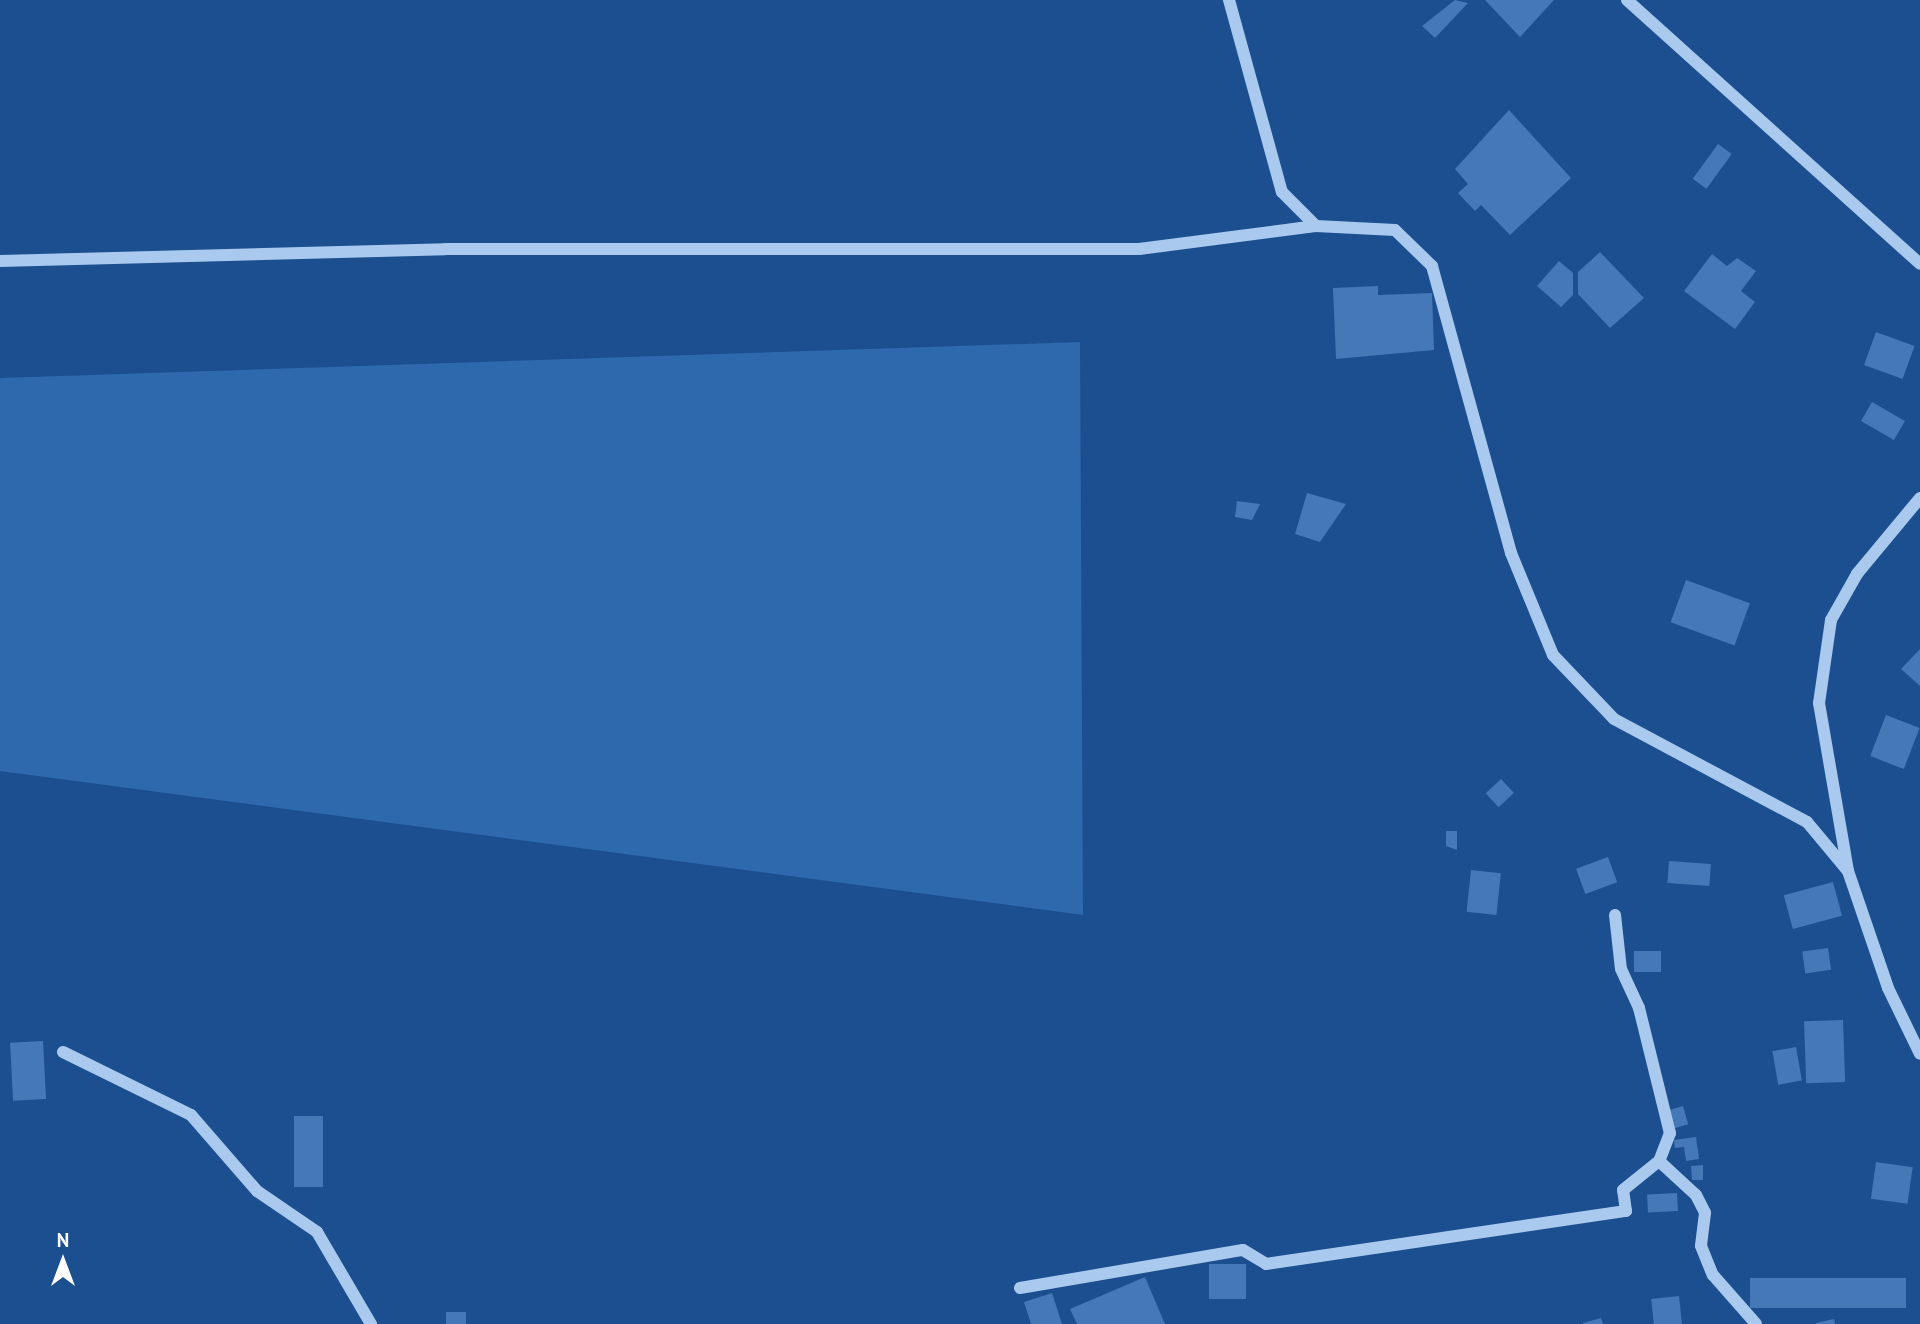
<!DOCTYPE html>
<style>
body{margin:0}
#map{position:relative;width:1920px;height:1324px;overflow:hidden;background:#1b4f8f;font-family:"PT Sans",sans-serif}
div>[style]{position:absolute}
.green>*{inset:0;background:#2e69ad}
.building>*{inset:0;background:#4478b7;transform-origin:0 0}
.minor>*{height:12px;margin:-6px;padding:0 6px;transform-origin:6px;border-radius:6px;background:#a9c9ee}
span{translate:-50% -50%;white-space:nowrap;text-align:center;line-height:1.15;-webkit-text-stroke:6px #1b4f8f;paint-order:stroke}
.north{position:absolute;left:28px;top:1226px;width:70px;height:70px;-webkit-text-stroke:5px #1b4f8f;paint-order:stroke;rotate:0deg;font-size:19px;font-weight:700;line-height:28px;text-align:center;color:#fff}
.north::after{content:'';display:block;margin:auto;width:24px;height:32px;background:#fff;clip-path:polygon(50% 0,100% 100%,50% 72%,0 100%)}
</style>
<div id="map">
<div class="green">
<i style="clip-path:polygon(1080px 342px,1083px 915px,0 771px,0 378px)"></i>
</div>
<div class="building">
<i style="clip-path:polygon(1455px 0,1468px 3px,1435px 38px,1422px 26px)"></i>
<i style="clip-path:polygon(1485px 0,1554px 0,1520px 37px)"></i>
<i style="clip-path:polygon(1509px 110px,1571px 178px,1510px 235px,1481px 205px,1475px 211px,1458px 193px,1468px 184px,1455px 169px)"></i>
<i style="left:1718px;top:144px;width:17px;height:43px;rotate:36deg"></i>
<i style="clip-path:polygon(1600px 252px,1644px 298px,1610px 328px,1578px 294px,1578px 272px)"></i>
<i style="clip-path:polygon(1712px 254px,1727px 266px,1737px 258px,1756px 271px,1741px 291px,1755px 302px,1735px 329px,1684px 291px)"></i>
<i style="clip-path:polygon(1559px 261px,1573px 273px,1573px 295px,1561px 307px,1537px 286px)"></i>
<i style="clip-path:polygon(1378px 286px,1378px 295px,1432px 293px,1434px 350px,1336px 359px,1333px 288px)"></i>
<i style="left:1876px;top:332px;width:41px;height:35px;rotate:20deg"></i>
<i style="left:1872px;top:402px;width:38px;height:22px;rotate:30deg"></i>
<i style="clip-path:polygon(1307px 493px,1346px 504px,1320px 542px,1295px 534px)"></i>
<i style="clip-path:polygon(1237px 501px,1260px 504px,1252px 520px,1235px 517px)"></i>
<i style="left:1686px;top:580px;width:68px;height:45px;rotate:20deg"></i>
<i style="clip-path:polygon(1920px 649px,1920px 686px,1901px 669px)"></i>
<i style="left:1886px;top:715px;width:36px;height:44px;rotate:21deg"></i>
<i style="left:1501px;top:779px;width:19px;height:21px;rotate:47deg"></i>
<i style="clip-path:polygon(1446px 831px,1457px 831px,1457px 850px,1446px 846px)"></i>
<i style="left:1608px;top:857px;width:27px;height:34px;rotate:70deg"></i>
<i style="left:1669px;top:861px;width:42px;height:22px;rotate:4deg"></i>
<i style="left:1471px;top:870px;width:30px;height:42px;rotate:6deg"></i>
<i style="left:1833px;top:882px;width:35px;height:51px;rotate:75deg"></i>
<i style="left:1828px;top:948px;width:22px;height:26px;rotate:82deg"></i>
<i style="left:1661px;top:951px;width:21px;height:27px;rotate:90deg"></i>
<i style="left:1843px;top:1020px;width:62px;height:39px;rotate:88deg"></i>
<i style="left:43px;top:1041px;width:58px;height:33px;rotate:87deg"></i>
<i style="left:1796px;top:1047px;width:34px;height:24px;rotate:80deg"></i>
<i style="left:1683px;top:1106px;width:19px;height:15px;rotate:74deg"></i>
<i style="left:294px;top:1116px;width:29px;height:71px"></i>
<i style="clip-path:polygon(1696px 1137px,1699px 1159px,1686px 1161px,1684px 1147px,1675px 1148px,1674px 1140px)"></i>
<i style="left:1876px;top:1162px;width:37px;height:37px;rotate:8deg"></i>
<i style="clip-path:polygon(1703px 1165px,1703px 1180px,1692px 1180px,1691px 1166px)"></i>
<i style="left:1677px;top:1193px;width:18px;height:30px;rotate:87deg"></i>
<i style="left:1209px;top:1264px;width:37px;height:35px"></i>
<i style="clip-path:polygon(1145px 1277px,1165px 1324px,1077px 1324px,1070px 1309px)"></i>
<i style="left:1906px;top:1278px;width:30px;height:156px;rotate:90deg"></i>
<i style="clip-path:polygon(1052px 1293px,1062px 1324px,1031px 1324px,1024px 1302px)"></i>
<i style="left:1679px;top:1296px;width:28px;height:28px;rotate:84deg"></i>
<i style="left:466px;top:1312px;width:12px;height:20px;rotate:90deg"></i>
<i style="clip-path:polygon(1601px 1318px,1603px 1324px,1583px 1324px,1583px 1323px)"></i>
<i style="clip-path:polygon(1834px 1319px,1835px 1324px,1816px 1324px,1816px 1323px)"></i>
</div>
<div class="minor">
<i style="left:1229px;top:0;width:199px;rotate:74.6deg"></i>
<i style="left:1282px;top:192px;width:48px;rotate:45deg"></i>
<i style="left:1627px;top:0;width:394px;rotate:42deg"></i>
<i style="left:0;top:261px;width:445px;rotate:-1.5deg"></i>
<i style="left:445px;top:249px;width:694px"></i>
<i style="left:1139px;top:249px;width:178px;rotate:-7.4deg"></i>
<i style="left:1316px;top:226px;width:79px;rotate:2.9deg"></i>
<i style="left:1395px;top:230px;width:52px;rotate:44.2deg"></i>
<i style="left:1432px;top:266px;width:298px;rotate:74.6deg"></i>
<i style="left:1511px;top:553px;width:110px;rotate:67.6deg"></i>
<i style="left:1553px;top:655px;width:88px;rotate:46.4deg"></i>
<i style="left:1614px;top:719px;width:219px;rotate:28.1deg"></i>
<i style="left:1807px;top:822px;width:64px;rotate:50.1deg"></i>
<i style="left:1920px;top:498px;width:99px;rotate:129.7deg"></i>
<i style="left:1857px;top:574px;width:53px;rotate:119.5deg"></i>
<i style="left:1831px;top:620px;width:84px;rotate:98.2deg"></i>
<i style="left:1819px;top:703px;width:170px;rotate:80.2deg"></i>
<i style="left:1848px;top:871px;width:124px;rotate:71.1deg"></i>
<i style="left:1888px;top:988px;width:73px;rotate:64.1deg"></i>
<i style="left:1615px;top:915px;width:54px;rotate:83.7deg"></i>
<i style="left:1621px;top:969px;width:43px;rotate:65.2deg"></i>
<i style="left:1639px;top:1008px;width:129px;rotate:76.1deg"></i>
<i style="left:1670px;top:1133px;width:30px;rotate:111deg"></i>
<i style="left:63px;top:1052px;width:143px;rotate:26.2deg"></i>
<i style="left:191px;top:1115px;width:101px;rotate:49deg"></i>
<i style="left:257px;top:1191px;width:73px;rotate:34.3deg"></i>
<i style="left:317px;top:1232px;width:107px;rotate:59.6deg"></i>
<i style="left:1020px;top:1288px;width:226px;rotate:-9.7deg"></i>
<i style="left:1243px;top:1250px;width:27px;rotate:31deg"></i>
<i style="left:1266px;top:1264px;width:364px;rotate:-8.4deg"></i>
<i style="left:1626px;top:1211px;width:21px;rotate:-98deg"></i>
<i style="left:1623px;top:1190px;width:46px;rotate:-38.9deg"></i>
<i style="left:1659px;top:1161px;width:50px;rotate:42.6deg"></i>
<i style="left:1696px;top:1195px;width:20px;rotate:63deg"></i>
<i style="left:1705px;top:1213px;width:33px;rotate:97deg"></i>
<i style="left:1701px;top:1246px;width:31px;rotate:68deg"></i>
<i style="left:1713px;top:1275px;width:65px;rotate:48.7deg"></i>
</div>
<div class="north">N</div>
</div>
